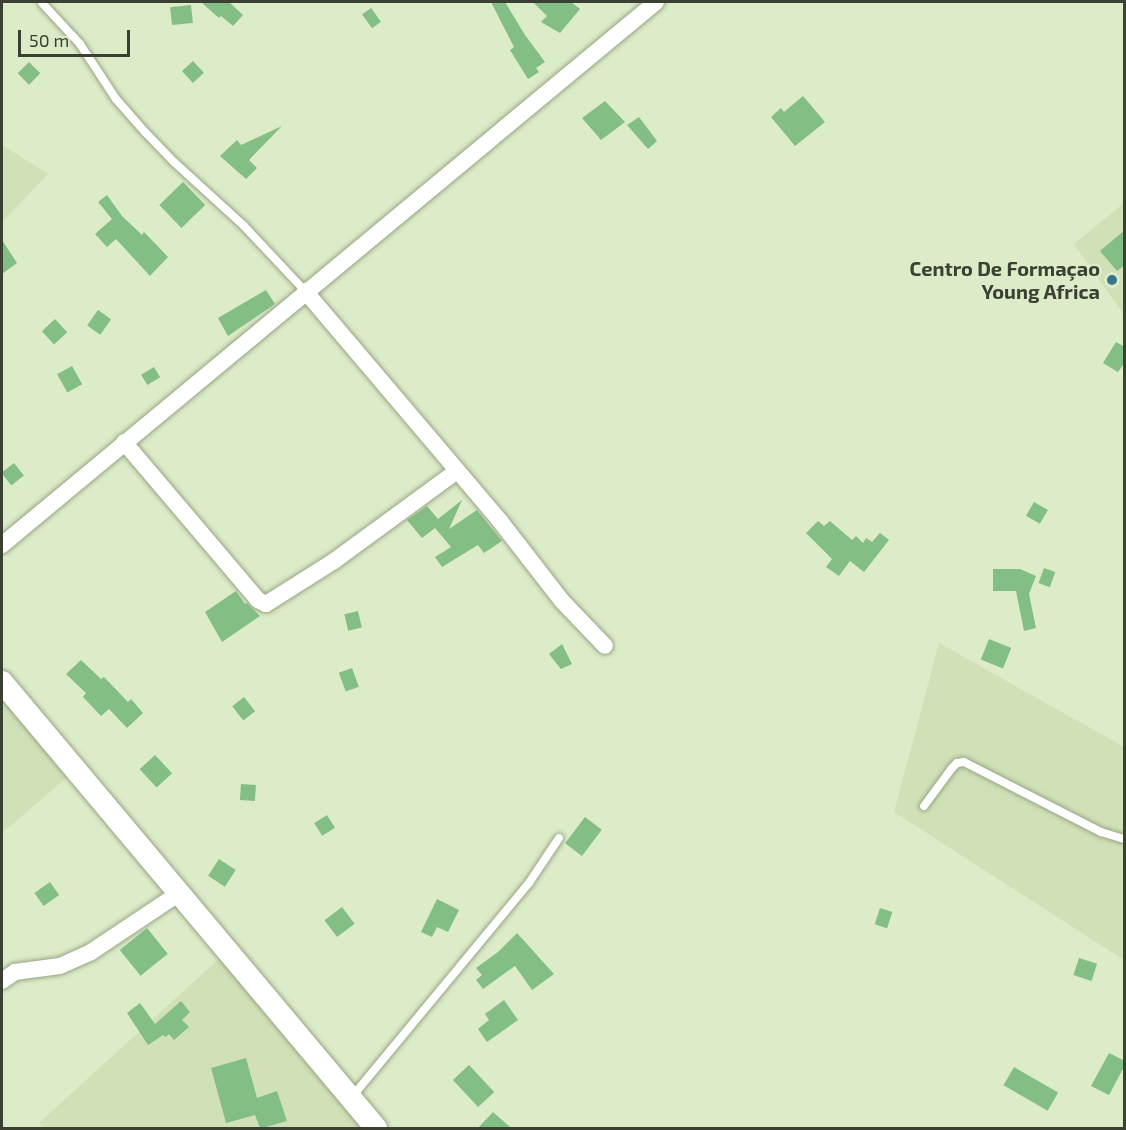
<!DOCTYPE html>
<meta charset="utf-8">
<style>
body{margin:0}
#map{position:relative;width:1126px;height:1130px;overflow:hidden;background:#dcebc8;font-family:"Exo 2",sans-serif}
div>[style]{position:absolute}
.built>*{inset:0;background:#d0e1b7}
.building>*{inset:0;background:#83be85;transform-origin:0 0}
.roads{filter:drop-shadow(0 0 2px #97a584) drop-shadow(0 0 2px #97a584)}
.service>*{height:8px;margin:-4px;padding:0 4px;transform-origin:4px;border-radius:4px;background:#fff}
.minor>*{height:16px;margin:-8px;padding:0 8px;transform-origin:8px;border-radius:8px;background:#fff}
.secondary>*{height:22px;margin:-11px;padding:0 11px;transform-origin:11px;border-radius:11px;background:#fff}
.dots>*{width:16px;height:16px;translate:-50% -50%;box-sizing:border-box;border:3px solid #dcebc8;border-radius:50%}
span{translate:-50% -50%;white-space:nowrap;text-align:center;line-height:1.15;-webkit-text-stroke:5px #dcebc8;paint-order:stroke}
.poi-label{font-size:20px;color:#3a4032;font-weight:700}
.right{translate:-100% -50%;text-align:right}
.frame{position:absolute;inset:0;border:3px solid #3a4032;pointer-events:none}
.scale{position:absolute;left:18px;top:30px;width:112px;height:27px;box-sizing:border-box;border:3px solid #3a4032;border-top:0;padding-left:8px;font-size:18px;line-height:21px;white-space:nowrap;color:#3a4032;-webkit-text-stroke:4px #dcebc8;paint-order:stroke}
</style>
<div id="map">
<div class="built">
<i style="clip-path:polygon(2px 145px,48px 174px,2px 222px)"></i>
<i style="clip-path:polygon(1124px 203px,1124px 315px,1074px 244px)"></i>
<i style="clip-path:polygon(939px 643px,1124px 747px,1124px 960px,894px 812px)"></i>
<i style="clip-path:polygon(2px 691px,71px 774px,2px 833px)"></i>
<i style="clip-path:polygon(222px 956px,376px 1128px,44px 1128px,39px 1123px)"></i>
</div>
<div class="building">
<i style="clip-path:polygon(201px 2px,229px 2px,243px 15px,233px 26px,221px 16px,219px 18px)"></i>
<i style="clip-path:polygon(491px 2px,505px 2px,525px 35px,545px 62px,536px 68px,539px 72px,528px 79px,510px 50px,514px 47px)"></i>
<i style="clip-path:polygon(533px 2px,571px 2px,580px 9px,560px 33px,541px 22px,547px 16px)"></i>
<i style="left:191px;top:5px;width:18px;height:21px;rotate:84deg"></i>
<i style="left:371px;top:8px;width:17px;height:11px;rotate:54deg"></i>
<i style="left:193px;top:61px;width:16px;height:15px;rotate:47deg"></i>
<i style="left:29px;top:62px;width:16px;height:16px;rotate:45deg"></i>
<i style="clip-path:polygon(803px 96px,825px 122px,795px 146px,771px 117px,781px 108px,784px 112px)"></i>
<i style="clip-path:polygon(605px 101px,625px 122px,601px 140px,582px 118px)"></i>
<i style="clip-path:polygon(639px 117px,657px 141px,648px 149px,627px 125px)"></i>
<i style="clip-path:polygon(282px 126px,249px 160px,257px 168px,246px 179px,220px 156px,237px 140px,241px 145px)"></i>
<i style="left:183px;top:182px;width:32px;height:33px;rotate:46deg"></i>
<i style="clip-path:polygon(107px 195px,122px 216px,142px 235px,144px 232px,168px 257px,150px 276px,116px 239px,107px 247px,95px 234px,112px 219px,98px 202px)"></i>
<i style="clip-path:polygon(1125px 230px,1125px 265px,1117px 271px,1100px 251px)"></i>
<i style="clip-path:polygon(2px 240px,17px 263px,2px 274px)"></i>
<i style="clip-path:polygon(266px 290px,275px 304px,228px 336px,218px 318px)"></i>
<i style="left:98px;top:310px;width:16px;height:19px;rotate:35deg"></i>
<i style="left:55px;top:319px;width:18px;height:18px;rotate:47deg"></i>
<i style="clip-path:polygon(1116px 342px,1125px 347px,1125px 362px,1118px 372px,1103px 363px)"></i>
<i style="left:72px;top:366px;width:21px;height:17px;rotate:61deg"></i>
<i style="left:154px;top:367px;width:12px;height:15px;rotate:59deg"></i>
<i style="left:14px;top:463px;width:16px;height:16px;rotate:52deg"></i>
<i style="clip-path:polygon(462px 500px,449px 529px,477px 510px,502px 541px,484px 553px,478px 545px,442px 567px,435px 557px,451px 547px,435px 528px,422px 538px,407px 520px,427px 506px,438px 519px)"></i>
<i style="left:1034px;top:502px;width:16px;height:16px;rotate:30deg"></i>
<i style="clip-path:polygon(818px 521px,824px 526px,830px 521px,852px 540px,856px 536px,863px 543px,866px 538px,872px 542px,880px 533px,889px 540px,864px 572px,850px 561px,839px 576px,826px 567px,832px 559px,806px 533px)"></i>
<i style="left:1044px;top:568px;width:12px;height:16px;rotate:20deg"></i>
<i style="clip-path:polygon(993px 569px,1020px 569px,1036px 576px,1029px 594px,1036px 628px,1024px 631px,1016px 591px,993px 591px)"></i>
<i style="clip-path:polygon(236px 591px,245px 604px,247px 603px,260px 616px,222px 642px,205px 612px)"></i>
<i style="left:358px;top:611px;width:17px;height:14px;rotate:77deg"></i>
<i style="left:989px;top:639px;width:24px;height:22px;rotate:22deg"></i>
<i style="clip-path:polygon(562px 644px,572px 664px,561px 669px,549px 654px)"></i>
<i style="clip-path:polygon(81px 660px,101px 679px,104px 677px,128px 702px,131px 699px,143px 713px,127px 728px,109px 709px,101px 716px,83px 697px,86px 693px,66px 674px)"></i>
<i style="left:352px;top:668px;width:20px;height:14px;rotate:70deg"></i>
<i style="left:244px;top:697px;width:18px;height:15px;rotate:52deg"></i>
<i style="left:155px;top:755px;width:25px;height:21px;rotate:47deg"></i>
<i style="left:241px;top:784px;width:15px;height:16px;rotate:4deg"></i>
<i style="left:327px;top:815px;width:15px;height:15px;rotate:58deg"></i>
<i style="left:585px;top:817px;width:21px;height:33px;rotate:37deg"></i>
<i style="left:219px;top:859px;width:20px;height:20px;rotate:33deg"></i>
<i style="left:50px;top:882px;width:16px;height:19px;rotate:55deg"></i>
<i style="clip-path:polygon(437px 899px,459px 910px,448px 932px,437px 927px,432px 937px,421px 932px)"></i>
<i style="left:342px;top:907px;width:21px;height:22px;rotate:53deg"></i>
<i style="left:880px;top:908px;width:13px;height:17px;rotate:18deg"></i>
<i style="left:147px;top:928px;width:33px;height:35px;rotate:51deg"></i>
<i style="clip-path:polygon(517px 933px,554px 974px,532px 990px,515px 966px,483px 989px,476px 980px,482px 975px,476px 968px,498px 952px)"></i>
<i style="left:1079px;top:958px;width:19px;height:18px;rotate:18deg"></i>
<i style="clip-path:polygon(504px 1000px,518px 1020px,487px 1042px,478px 1029px,489px 1020px,485px 1014px)"></i>
<i style="clip-path:polygon(181px 1001px,190px 1012px,182px 1020px,189px 1027px,174px 1040px,169px 1034px,166px 1037px,163px 1035px,148px 1045px,127px 1013px,140px 1003px,155px 1024px)"></i>
<i style="clip-path:polygon(1109px 1053px,1125px 1061px,1125px 1065px,1109px 1095px,1091px 1086px)"></i>
<i style="clip-path:polygon(246px 1058px,257px 1098px,277px 1091px,287px 1121px,263px 1128px,260px 1128px,255px 1115px,226px 1123px,211px 1068px)"></i>
<i style="left:469px;top:1065px;width:37px;height:22px;rotate:47deg"></i>
<i style="left:1014px;top:1067px;width:51px;height:21px;rotate:30deg"></i>
<i style="clip-path:polygon(493px 1112px,511px 1128px,478px 1128px)"></i>
</div>
<div class="roads">
<div class="service">
<i style="left:42px;top:3px;width:56px;rotate:47.2deg"></i>
<i style="left:80px;top:44px;width:66px;rotate:56.8deg"></i>
<i style="left:116px;top:99px;width:44px;rotate:48.7deg"></i>
<i style="left:145px;top:132px;width:42px;rotate:46deg"></i>
<i style="left:174px;top:162px;width:95px;rotate:42.4deg"></i>
<i style="left:244px;top:226px;width:89px;rotate:46.8deg"></i>
<i style="left:924px;top:806px;width:47px;rotate:-53.6deg"></i>
<i style="left:952px;top:768px;width:7px;rotate:-45deg"></i>
<i style="left:957px;top:763px;width:7px;rotate:-8deg"></i>
<i style="left:964px;top:762px;width:154px;rotate:27.1deg"></i>
<i style="left:1101px;top:832px;width:24px;rotate:17deg"></i>
<i style="left:351px;top:1098px;width:279px;rotate:-50.4deg"></i>
<i style="left:529px;top:883px;width:54px;rotate:-56.3deg"></i>
</div>
<div class="minor">
<i style="left:305px;top:291px;width:302px;rotate:49.7deg"></i>
<i style="left:500px;top:521px;width:101px;rotate:52.2deg"></i>
<i style="left:562px;top:601px;width:62px;rotate:46.3deg"></i>
<i style="left:124px;top:442px;width:207px;rotate:49.7deg"></i>
<i style="left:258px;top:600px;width:9px;rotate:27deg"></i>
<i style="left:266px;top:604px;width:80px;rotate:-32.3deg"></i>
<i style="left:334px;top:561px;width:152px;rotate:-36.2deg"></i>
<i style="left:2px;top:545px;width:850px;rotate:-39.7deg"></i>
<i style="left:2px;top:981px;width:16px;rotate:-35deg"></i>
<i style="left:15px;top:972px;width:45px;rotate:-7.6deg"></i>
<i style="left:60px;top:966px;width:34px;rotate:-24deg"></i>
<i style="left:91px;top:952px;width:105px;rotate:-33.7deg"></i>
</div>
<div class="secondary">
<i style="left:2px;top:682px;width:582px;rotate:50.02deg"></i>
</div>
</div>
<div class="dots">
<i style="left:1112px;top:280px;background:#38768c"></i>
</div>
<div class="poi-label">
<span class="right" style="left:1100px;top:280px">Centro De Formaçao<br>Young Africa</span>
</div>
<div class="frame"></div>
<div class="scale">50 m</div>
</div>
